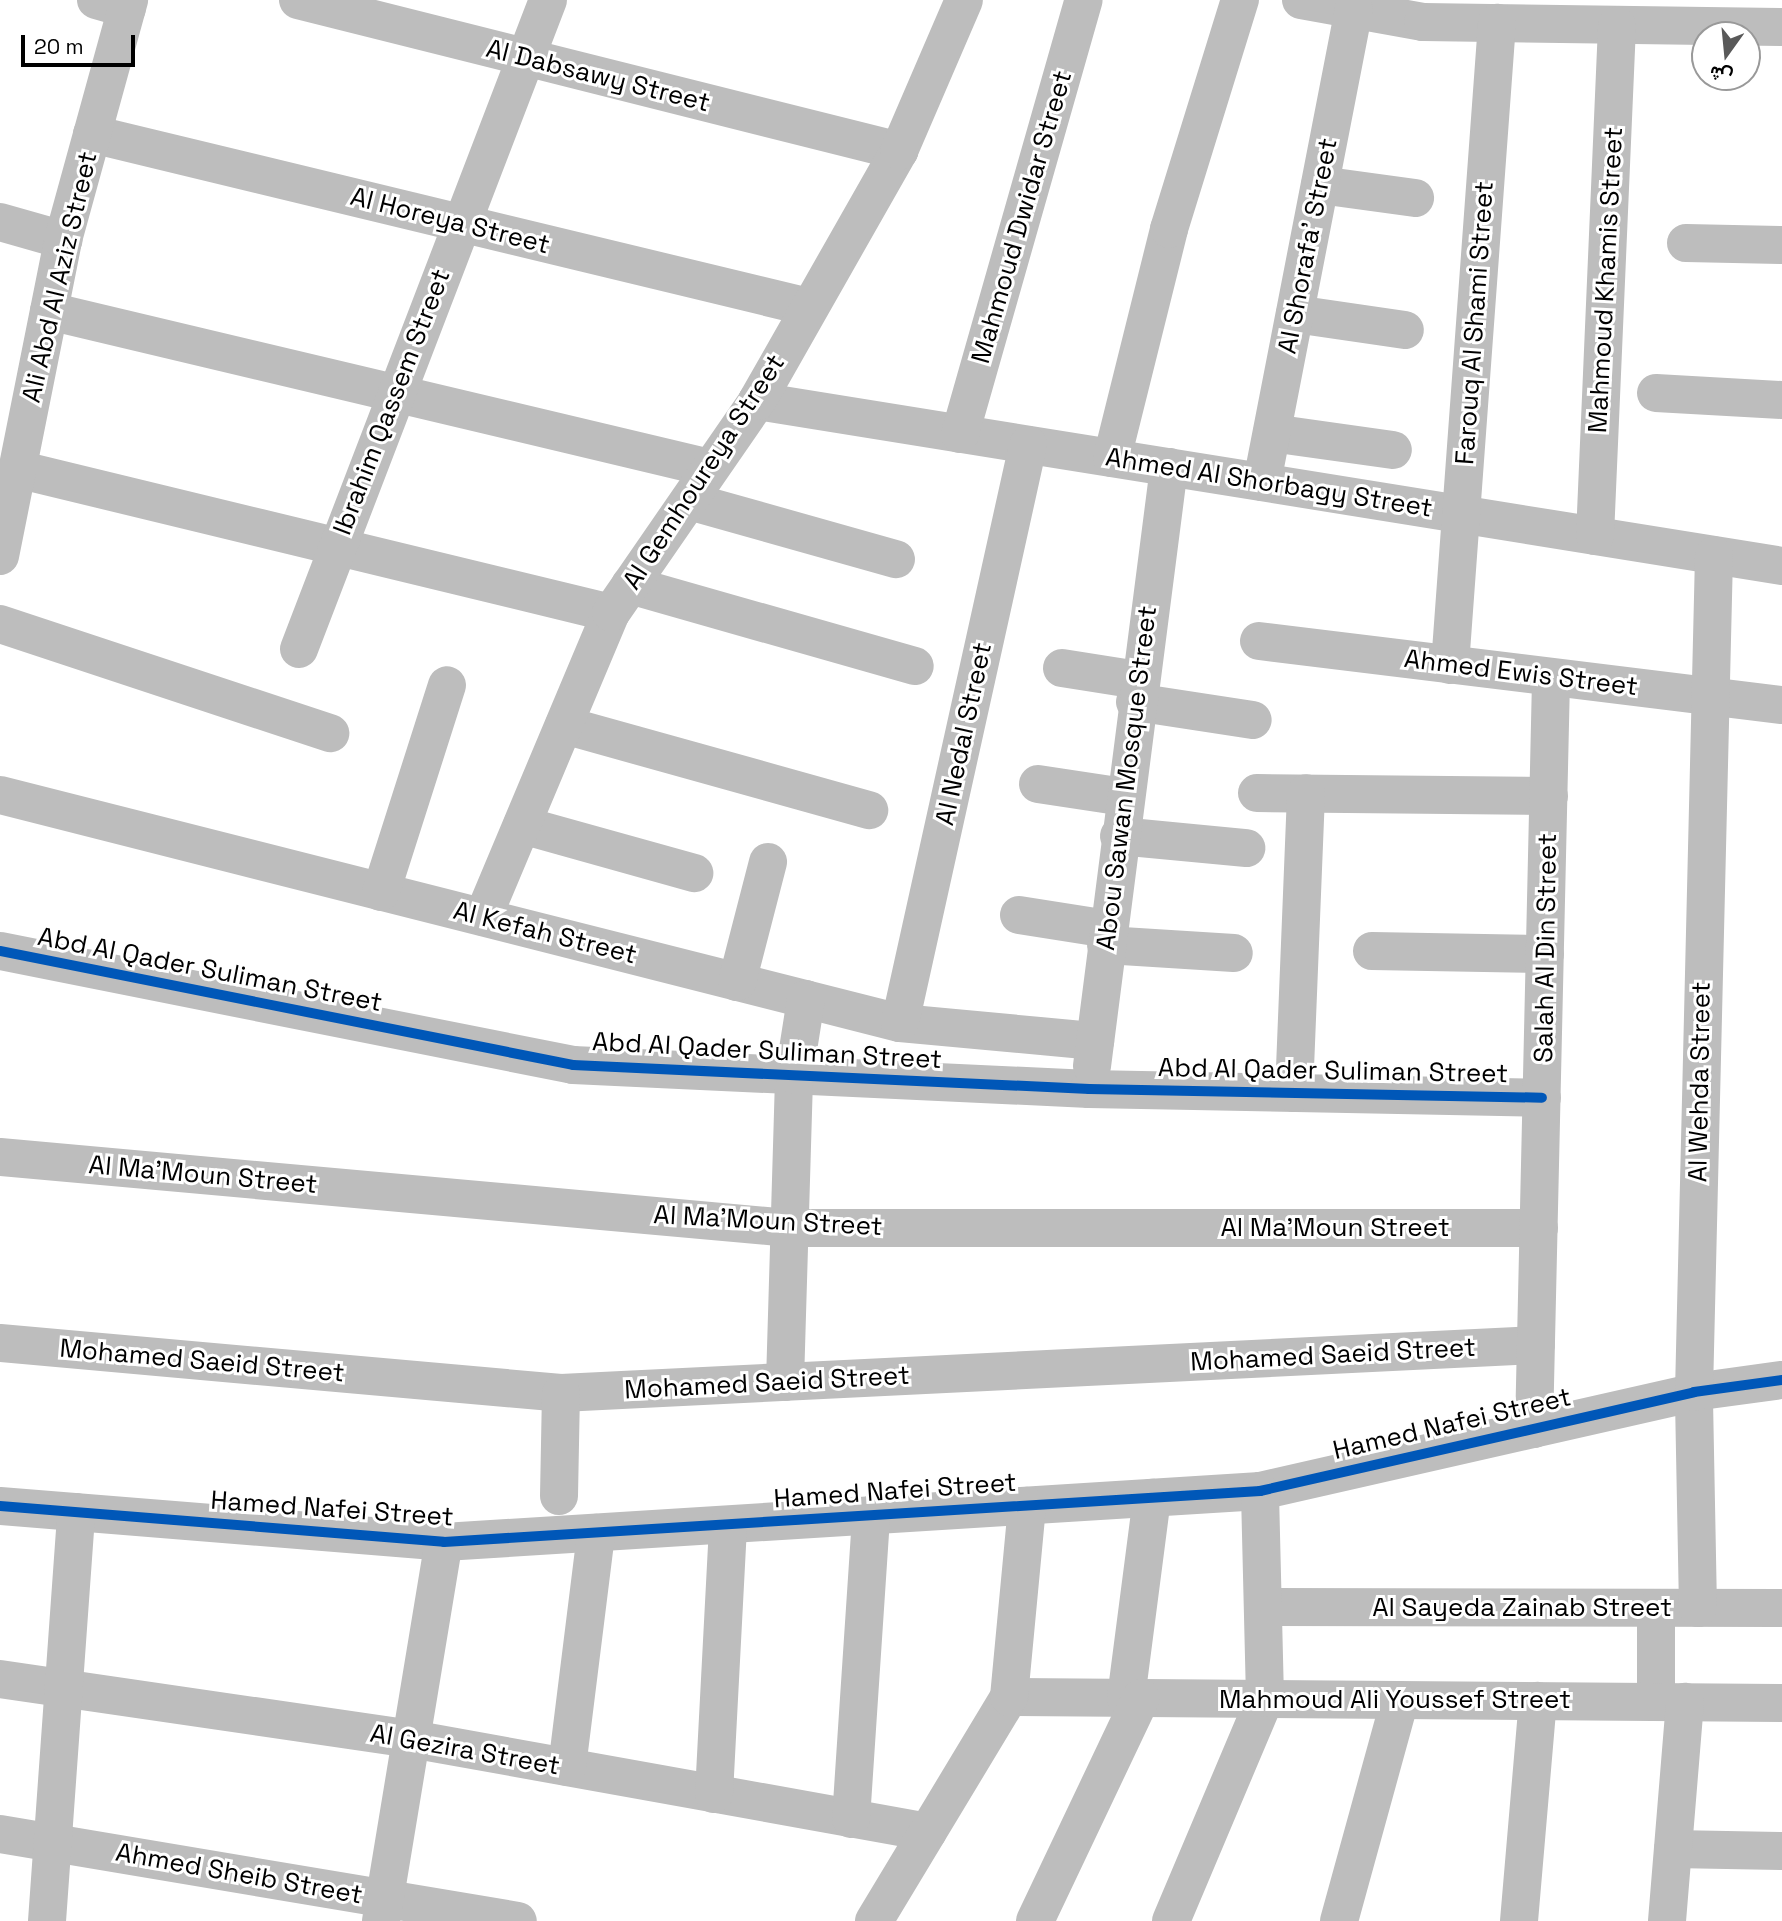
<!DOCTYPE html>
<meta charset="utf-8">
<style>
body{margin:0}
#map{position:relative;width:1782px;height:1921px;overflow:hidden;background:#fff;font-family:"Space Grotesk",Vazirmatn,sans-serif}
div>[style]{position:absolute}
.minor>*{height:38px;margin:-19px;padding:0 19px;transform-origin:19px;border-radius:19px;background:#bdbdbd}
.cycleway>*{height:10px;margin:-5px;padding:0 5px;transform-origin:5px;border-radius:5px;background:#0057b8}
span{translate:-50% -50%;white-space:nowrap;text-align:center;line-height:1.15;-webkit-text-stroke:6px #fff;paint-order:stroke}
.street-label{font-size:26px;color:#000}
.north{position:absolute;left:1691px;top:21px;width:70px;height:70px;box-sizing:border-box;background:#fff;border:2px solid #999;border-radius:50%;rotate:195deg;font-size:19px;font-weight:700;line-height:28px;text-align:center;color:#000}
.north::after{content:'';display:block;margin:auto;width:24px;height:32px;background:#595959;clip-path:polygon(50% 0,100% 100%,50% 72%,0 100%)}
.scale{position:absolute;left:21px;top:35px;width:114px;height:32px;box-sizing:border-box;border:4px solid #000;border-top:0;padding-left:9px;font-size:21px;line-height:24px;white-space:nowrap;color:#000;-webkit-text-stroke:5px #fff;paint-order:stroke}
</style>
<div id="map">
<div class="minor">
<i style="left:96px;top:0;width:32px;rotate:16deg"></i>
<i style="left:298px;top:0;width:620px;rotate:14.1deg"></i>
<i style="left:1301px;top:0;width:124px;rotate:10.2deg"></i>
<i style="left:1423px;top:22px;width:359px;rotate:0.8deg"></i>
<i style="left:92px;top:134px;width:737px;rotate:13.58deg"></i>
<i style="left:1320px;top:185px;width:96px;rotate:7.8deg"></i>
<i style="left:0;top:222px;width:66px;rotate:15.9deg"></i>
<i style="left:1686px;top:243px;width:96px;rotate:1.2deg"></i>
<i style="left:49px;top:311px;width:679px;rotate:13.36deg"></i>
<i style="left:1295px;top:314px;width:111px;rotate:8.3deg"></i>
<i style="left:1656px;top:393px;width:126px;rotate:3.2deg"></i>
<i style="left:757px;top:401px;width:1038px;rotate:9.14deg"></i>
<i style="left:1272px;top:433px;width:122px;rotate:8deg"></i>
<i style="left:960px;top:434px;width:451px;rotate:-74.1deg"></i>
<i style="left:1112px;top:458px;width:236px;rotate:-76deg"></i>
<i style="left:1169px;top:229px;width:240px;rotate:-72.8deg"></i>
<i style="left:17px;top:469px;width:611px;rotate:13.63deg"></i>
<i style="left:1262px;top:482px;width:481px;rotate:-79deg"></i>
<i style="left:689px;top:501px;width:215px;rotate:15.7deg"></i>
<i style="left:1595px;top:536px;width:511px;rotate:-87.53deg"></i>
<i style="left:0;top:556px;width:322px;rotate:-78.7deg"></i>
<i style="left:63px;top:240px;width:249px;rotate:-74.6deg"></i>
<i style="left:630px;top:585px;width:296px;rotate:15.9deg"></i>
<i style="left:0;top:624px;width:348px;rotate:18.3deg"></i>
<i style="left:1259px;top:641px;width:527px;rotate:6.98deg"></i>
<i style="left:299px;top:649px;width:695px;rotate:-69.01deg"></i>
<i style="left:1450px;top:665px;width:644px;rotate:-85.81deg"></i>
<i style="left:1062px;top:668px;width:77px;rotate:9deg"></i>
<i style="left:1135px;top:702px;width:119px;rotate:8.7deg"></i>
<i style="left:564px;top:725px;width:317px;rotate:15.6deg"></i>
<i style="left:1038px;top:784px;width:87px;rotate:8.6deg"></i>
<i style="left:1257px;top:793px;width:292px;rotate:0.6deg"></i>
<i style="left:0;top:795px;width:928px;rotate:14.22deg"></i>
<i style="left:900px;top:1023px;width:196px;rotate:5.3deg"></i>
<i style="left:522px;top:825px;width:179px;rotate:15.6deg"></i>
<i style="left:1119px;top:836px;width:128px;rotate:5.4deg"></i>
<i style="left:381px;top:892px;width:217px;rotate:-72.3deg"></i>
<i style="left:1019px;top:915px;width:90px;rotate:8.9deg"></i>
<i style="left:483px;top:917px;width:330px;rotate:-67.2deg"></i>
<i style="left:611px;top:613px;width:257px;rotate:-55.4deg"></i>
<i style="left:757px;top:401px;width:288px;rotate:-60.4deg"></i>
<i style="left:899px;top:151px;width:164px;rotate:-66.7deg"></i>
<i style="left:1106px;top:945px;width:128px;rotate:3.6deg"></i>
<i style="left:0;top:951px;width:584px;rotate:11.25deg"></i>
<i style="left:573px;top:1065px;width:517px;rotate:2.66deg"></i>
<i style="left:1089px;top:1089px;width:453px;rotate:1.1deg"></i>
<i style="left:1372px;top:951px;width:173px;rotate:1deg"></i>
<i style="left:737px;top:982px;width:124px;rotate:-75.5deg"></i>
<i style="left:900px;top:1023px;width:592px;rotate:-77.51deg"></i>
<i style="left:1092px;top:1066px;width:604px;rotate:-82.67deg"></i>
<i style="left:1294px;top:1093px;width:300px;rotate:-87.7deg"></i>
<i style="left:0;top:1157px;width:792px;rotate:5.14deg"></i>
<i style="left:789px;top:1228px;width:750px"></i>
<i style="left:0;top:1343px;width:563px;rotate:5.09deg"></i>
<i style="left:561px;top:1393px;width:976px;rotate:-2.82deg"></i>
<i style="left:785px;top:1382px;width:307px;rotate:-88.3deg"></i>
<i style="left:794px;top:1075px;width:77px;rotate:-81deg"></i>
<i style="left:1534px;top:1429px;width:752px;rotate:-88.7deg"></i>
<i style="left:559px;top:1496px;width:103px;rotate:-88.9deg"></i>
<i style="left:0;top:1506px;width:445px;rotate:4.6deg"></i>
<i style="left:444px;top:1542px;width:818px;rotate:-3.58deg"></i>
<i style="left:1260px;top:1491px;width:445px;rotate:-12.8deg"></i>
<i style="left:1694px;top:1392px;width:89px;rotate:-7.8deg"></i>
<i style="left:1263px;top:1607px;width:519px;rotate:0.11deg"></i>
<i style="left:1656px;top:1608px;width:94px;rotate:90deg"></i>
<i style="left:1698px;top:1608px;width:216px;rotate:-91.1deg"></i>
<i style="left:1694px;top:1392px;width:837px;rotate:-88.63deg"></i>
<i style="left:0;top:1679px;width:415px;rotate:8.3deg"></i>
<i style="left:411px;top:1739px;width:525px;rotate:10.2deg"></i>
<i style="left:1009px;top:1697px;width:773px;rotate:0.44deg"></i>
<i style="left:1126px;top:1698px;width:202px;rotate:-82.6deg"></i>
<i style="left:567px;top:1767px;width:236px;rotate:-82.9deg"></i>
<i style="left:714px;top:1794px;width:269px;rotate:-87deg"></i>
<i style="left:851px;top:1819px;width:305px;rotate:-86.2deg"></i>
<i style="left:0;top:1834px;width:525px;rotate:9.53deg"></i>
<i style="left:1673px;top:1849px;width:109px;rotate:1.1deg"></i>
<i style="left:47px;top:1921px;width:410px;rotate:-85.9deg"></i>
<i style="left:381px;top:1921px;width:384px;rotate:-80.6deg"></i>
<i style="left:874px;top:1921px;width:262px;rotate:-58.9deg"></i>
<i style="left:1009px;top:1697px;width:192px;rotate:-84.6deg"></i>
<i style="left:1035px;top:1921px;width:247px;rotate:-64.6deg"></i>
<i style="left:1171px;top:1921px;width:242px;rotate:-67.1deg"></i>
<i style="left:1265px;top:1698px;width:207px;rotate:-91.4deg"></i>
<i style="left:1339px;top:1921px;width:229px;rotate:-74.6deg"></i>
<i style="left:1519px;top:1921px;width:221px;rotate:-85.1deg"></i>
<i style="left:1667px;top:1921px;width:220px;rotate:-85.3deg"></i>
</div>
<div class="cycleway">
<i style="left:0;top:951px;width:584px;rotate:11.25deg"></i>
<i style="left:573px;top:1065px;width:517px;rotate:2.66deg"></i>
<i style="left:1089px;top:1089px;width:453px;rotate:1.1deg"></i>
<i style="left:0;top:1506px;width:445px;rotate:4.6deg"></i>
<i style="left:444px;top:1542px;width:818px;rotate:-3.58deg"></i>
<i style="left:1260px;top:1491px;width:445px;rotate:-12.8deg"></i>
<i style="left:1694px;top:1392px;width:89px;rotate:-7.8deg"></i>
</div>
<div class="street-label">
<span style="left:598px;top:76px;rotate:14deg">Al Dabsawy Street</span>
<span style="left:1022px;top:217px;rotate:-74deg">Mahmoud Dwidar Street</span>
<span style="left:450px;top:221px;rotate:14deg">Al Horeya Street</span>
<span style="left:1308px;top:246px;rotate:-79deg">Al Shorafa' Street</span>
<span style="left:60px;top:277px;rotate:-77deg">Ali Abd Al Aziz Street</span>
<span style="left:1606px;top:280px;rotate:-87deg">Mahmoud Khamis Street</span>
<span style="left:1475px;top:323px;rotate:-86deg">Farouq Al Shami Street</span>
<span style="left:392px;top:402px;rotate:-69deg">Ibrahim Qassem Street</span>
<span style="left:704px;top:472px;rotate:-57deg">Al Gemhoureya Street</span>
<span style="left:1269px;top:483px;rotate:9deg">Ahmed Al Shorbagy Street</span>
<span style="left:1521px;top:673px;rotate:7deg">Ahmed Ewis Street</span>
<span style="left:964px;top:734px;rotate:-78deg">Al Nedal Street</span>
<span style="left:1127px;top:778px;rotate:-83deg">Abou Sawan Mosque Street</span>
<span style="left:545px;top:933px;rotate:14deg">Al Kefah Street</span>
<span style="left:1546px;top:948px;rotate:-89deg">Salah Al Din Street</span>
<span style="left:210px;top:970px;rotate:11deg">Abd Al Qader Suliman Street</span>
<span style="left:767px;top:1051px;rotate:3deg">Abd Al Qader Suliman Street</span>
<span style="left:1333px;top:1071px;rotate:1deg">Abd Al Qader Suliman Street</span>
<span style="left:1700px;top:1082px;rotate:-89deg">Al Wehda Street</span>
<span style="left:203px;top:1175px;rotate:5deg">Al Ma'Moun Street</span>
<span style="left:768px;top:1221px;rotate:3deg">Al Ma'Moun Street</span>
<span style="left:1335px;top:1228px">Al Ma'Moun Street</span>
<span style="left:1333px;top:1355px;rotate:-3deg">Mohamed Saeid Street</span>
<span style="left:202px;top:1361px;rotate:5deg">Mohamed Saeid Street</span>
<span style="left:767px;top:1383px;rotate:-3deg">Mohamed Saeid Street</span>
<span style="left:1452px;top:1424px;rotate:-13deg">Hamed Nafei Street</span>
<span style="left:895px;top:1491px;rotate:-4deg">Hamed Nafei Street</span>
<span style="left:332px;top:1509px;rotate:4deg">Hamed Nafei Street</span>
<span style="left:1522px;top:1608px">Al Sayeda Zainab Street</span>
<span style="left:1395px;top:1700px">Mahmoud Ali Youssef Street</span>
<span style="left:465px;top:1750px;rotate:10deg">Al Gezira Street</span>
<span style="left:239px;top:1874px;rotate:10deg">Ahmed Sheib Street</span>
</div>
<div class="north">ش</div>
<div class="scale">20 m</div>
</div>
